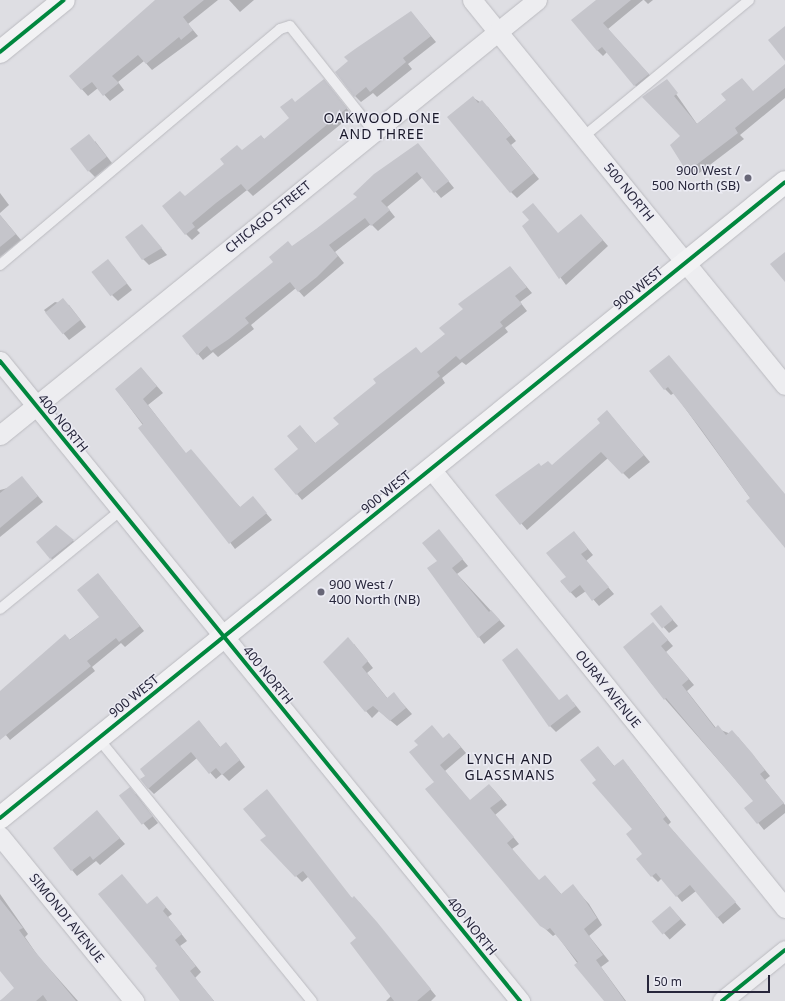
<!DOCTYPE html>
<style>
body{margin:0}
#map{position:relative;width:785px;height:1001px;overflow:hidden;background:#dedee3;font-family:"Noto Sans",sans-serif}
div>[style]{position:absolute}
.shadow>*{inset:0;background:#0003;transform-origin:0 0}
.building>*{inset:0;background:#c5c5cb;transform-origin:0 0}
.roads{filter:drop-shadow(0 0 1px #bbbbc0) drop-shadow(0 0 1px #bbbbc0)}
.lane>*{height:10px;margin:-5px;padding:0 5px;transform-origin:5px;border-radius:5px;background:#ededf0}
.street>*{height:19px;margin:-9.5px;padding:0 9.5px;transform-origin:9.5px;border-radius:9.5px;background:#ededf0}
.secondary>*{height:22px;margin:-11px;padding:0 11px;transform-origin:11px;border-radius:11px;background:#f2f2f4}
.cycleway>*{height:4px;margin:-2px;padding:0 2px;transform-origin:2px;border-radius:2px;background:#00873e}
.dots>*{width:11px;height:11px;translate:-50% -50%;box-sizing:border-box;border:2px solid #ebebf3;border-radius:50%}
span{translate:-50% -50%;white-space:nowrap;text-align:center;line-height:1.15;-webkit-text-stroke:3px #ebebf3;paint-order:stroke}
.poi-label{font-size:13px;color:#27263b}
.right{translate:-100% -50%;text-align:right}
.left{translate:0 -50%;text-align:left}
.street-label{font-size:13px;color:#27263b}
.neighbourhood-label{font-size:14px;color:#1a192b;letter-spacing:1px}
.scale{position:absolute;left:647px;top:975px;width:123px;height:18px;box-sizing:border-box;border:2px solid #27263b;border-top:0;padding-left:5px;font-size:12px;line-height:14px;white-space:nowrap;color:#27263b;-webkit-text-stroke:3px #ebebf3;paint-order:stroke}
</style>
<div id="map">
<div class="shadow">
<i style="clip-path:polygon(157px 0,218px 0,188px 24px,198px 36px,152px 70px,144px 61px,118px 82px,124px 90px,110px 101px,98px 88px,88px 96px,70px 76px)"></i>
<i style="clip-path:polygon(229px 0,254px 0,240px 12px)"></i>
<i style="clip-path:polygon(596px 0,643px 0,608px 29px,654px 80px,640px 91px,607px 52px,603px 56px,597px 50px)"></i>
<i style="clip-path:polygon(644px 0,653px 0,648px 4px)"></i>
<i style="clip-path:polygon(411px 12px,436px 42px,408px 64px,412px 69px,377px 97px,373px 93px,361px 102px,355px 96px)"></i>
<i style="clip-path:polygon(785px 66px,785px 98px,740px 135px,744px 139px,694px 177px,671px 145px,682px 137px,644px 97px,667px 81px,697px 124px,727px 100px,742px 79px,753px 92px)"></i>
<i style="clip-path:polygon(329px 86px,352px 115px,253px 196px,247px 190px,197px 230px,200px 233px,192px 240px,186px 234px,185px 197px,261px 136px,265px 140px,291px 118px,295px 103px)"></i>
<i style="clip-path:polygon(472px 97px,488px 107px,516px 141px,511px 145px,539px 179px,517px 198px,511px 192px)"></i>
<i style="clip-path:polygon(95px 141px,112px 163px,95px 177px,89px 171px)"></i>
<i style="clip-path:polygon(424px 151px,454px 188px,441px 198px,423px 177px,387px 207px,395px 217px,378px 231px,371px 224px,335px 252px,344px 263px,304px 297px,296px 288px,251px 325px,254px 329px,218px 357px,213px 352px,203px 360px,198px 354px,292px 247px)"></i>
<i style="clip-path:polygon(0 193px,9px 205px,0 213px)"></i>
<i style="clip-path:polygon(533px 204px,558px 234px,581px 215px,608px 246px,566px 285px,523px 226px,530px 221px)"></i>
<i style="clip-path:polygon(0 215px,21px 240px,0 257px)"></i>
<i style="clip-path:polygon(147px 231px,167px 255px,149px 265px,143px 259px)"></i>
<i style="clip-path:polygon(113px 266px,132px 290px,118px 301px,112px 295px)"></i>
<i style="clip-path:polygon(510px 267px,532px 293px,520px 302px,527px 311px,505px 328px,508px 332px,466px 365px,462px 362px,442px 378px,445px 383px,302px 500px,276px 469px,300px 449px,300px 426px,316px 444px,446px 334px,464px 309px)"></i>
<i style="clip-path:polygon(55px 302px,69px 305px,86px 327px,69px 340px,44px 310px)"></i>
<i style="clip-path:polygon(669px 356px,785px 496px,785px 546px,674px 393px,671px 395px,665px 389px)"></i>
<i style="clip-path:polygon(141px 368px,163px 393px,148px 405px,186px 454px,241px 508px,253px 498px,272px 520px,235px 549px,116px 389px)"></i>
<i style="clip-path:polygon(607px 411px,650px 462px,629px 479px,608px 458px,527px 530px,497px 495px,542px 467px,552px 466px,601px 423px)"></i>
<i style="clip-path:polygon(27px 483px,43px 502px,0 537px,0 490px)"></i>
<i style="clip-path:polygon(56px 526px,79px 546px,57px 565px,37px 542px)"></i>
<i style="clip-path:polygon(444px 537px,468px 566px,457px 574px,505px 626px,484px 644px,429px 568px,438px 561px)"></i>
<i style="clip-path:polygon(579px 538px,593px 555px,586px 561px,614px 594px,599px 606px,586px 591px,576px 598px,561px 582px,567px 577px)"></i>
<i style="clip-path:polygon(103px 580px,144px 631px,125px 647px,121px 643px,92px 667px,95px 671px,10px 740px,0 728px,0 692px,100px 617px)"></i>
<i style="clip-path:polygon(666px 612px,678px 626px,669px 633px,652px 614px)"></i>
<i style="clip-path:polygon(659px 630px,673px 646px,666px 652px,694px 685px,687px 691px,716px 728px,738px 737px,770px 776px,765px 780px,785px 805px,785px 813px,764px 830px,746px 808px,754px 801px,652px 684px,625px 648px)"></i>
<i style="clip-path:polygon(354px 644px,373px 668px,367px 673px,388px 699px,394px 694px,412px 714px,397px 726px,379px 711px,372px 718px,324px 662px)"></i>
<i style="clip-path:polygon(560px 701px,573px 702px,581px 712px,556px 732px,550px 726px)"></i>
<i style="clip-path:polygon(199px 721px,221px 748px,231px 749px,245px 767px,229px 781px,222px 774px,216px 779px,197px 758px,154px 794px,148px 788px,146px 776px)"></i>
<i style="clip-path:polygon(443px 739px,455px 740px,466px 753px,445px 771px,470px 801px,489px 785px,495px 791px,507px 805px,495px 815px,519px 844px,512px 849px,539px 881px,545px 876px,562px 895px,578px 892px,589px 904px,602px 925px,589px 936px,609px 961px,601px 967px,626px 1001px,605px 1001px,556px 934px,553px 936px,541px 925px,435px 782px)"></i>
<i style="clip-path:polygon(598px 747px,615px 767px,628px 766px,671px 822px,668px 825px,741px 909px,723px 924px,696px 891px,682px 902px,662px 878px,658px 882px,652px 876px,634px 829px,598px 780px)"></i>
<i style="clip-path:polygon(136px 794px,158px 823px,149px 830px,120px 796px)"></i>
<i style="clip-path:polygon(102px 818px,125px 844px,100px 865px,96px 861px,77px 876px,72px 870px)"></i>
<i style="clip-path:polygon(262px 841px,360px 903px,436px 996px,431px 1001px,386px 1001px,391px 996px,358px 938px,309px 876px,302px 882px)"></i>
<i style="clip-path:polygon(0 894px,28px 934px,25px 937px,38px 956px,78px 1001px,0 1001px,16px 988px,0 968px)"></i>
<i style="clip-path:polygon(162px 903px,172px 914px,168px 917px,187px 941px,180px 946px,201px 972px,195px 978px,214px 1001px,182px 1001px,159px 966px,148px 905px)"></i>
<i style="left:670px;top:907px;width:24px;height:22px;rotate:48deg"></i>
</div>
<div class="building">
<i style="clip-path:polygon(155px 0,204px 0,183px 17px,193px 30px,181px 40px,179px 37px,146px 64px,138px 55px,112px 76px,119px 83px,103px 96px,92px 82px,81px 90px,69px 76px)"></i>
<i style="clip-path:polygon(596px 0,631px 0,603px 23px,649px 74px,634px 86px,602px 47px,597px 51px,571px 20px)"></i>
<i style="clip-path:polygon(411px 11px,431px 36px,403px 58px,406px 62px,370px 92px,366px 87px,354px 97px,335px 72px,348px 61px,344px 57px,355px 49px)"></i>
<i style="clip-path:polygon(785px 26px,785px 61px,768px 40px)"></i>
<i style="clip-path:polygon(785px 64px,785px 88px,735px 128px,738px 133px,687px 172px,670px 145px,680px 136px,642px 97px,667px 79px,678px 93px,674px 96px,697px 124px,726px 100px,721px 94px,742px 78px,753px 91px)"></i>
<i style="clip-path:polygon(324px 79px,347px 108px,247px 191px,241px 184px,216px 203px,192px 223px,195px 227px,185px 235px,162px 206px,180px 191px,185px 196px,224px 164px,220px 159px,237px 145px,242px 150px,261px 135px,264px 139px,289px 118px,280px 107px,292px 98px,295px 102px)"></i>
<i style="clip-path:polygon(473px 96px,478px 103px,482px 100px,511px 135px,506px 139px,534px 173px,510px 193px,447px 117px)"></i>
<i style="left:89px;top:134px;width:29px;height:24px;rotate:52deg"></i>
<i style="clip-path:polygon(418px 143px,449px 181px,434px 193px,417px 172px,381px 201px,390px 210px,371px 226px,365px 218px,329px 245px,338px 256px,317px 277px,298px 292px,290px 282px,245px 318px,249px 323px,229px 339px,211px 351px,207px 346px,197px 355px,182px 336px,273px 262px,269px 257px,288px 241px,292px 246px,316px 229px,357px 197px,353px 194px,374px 174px)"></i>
<i style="clip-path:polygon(533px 203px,558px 233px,581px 214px,603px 240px,559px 279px,522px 226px,529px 220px,522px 212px)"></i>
<i style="clip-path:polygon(0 215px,16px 234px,0 247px)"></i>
<i style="clip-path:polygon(142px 224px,162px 248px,142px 260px,125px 237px)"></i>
<i style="clip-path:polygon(785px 252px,785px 282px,770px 264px)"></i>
<i style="left:108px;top:259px;width:31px;height:21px;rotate:52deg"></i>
<i style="clip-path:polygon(510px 266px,527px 287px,515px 296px,522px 304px,500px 322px,503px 326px,460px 360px,456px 356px,437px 372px,440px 376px,296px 495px,274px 469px,298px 449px,287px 436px,300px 425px,315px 443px,339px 424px,333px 418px,376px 383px,373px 379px,416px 347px,421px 353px,445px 334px,439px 328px,463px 309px,458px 304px)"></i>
<i style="left:63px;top:298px;width:28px;height:23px;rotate:51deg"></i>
<i style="clip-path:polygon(669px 355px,785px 494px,785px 548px,746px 501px,750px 498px,701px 429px,668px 387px,664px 390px,649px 371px)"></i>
<i style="clip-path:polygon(141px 367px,157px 386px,143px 399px,186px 453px,191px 449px,240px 507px,253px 496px,267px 513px,229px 544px,138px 428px,143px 424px,115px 389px)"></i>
<i style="clip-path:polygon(607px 410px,644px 455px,622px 474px,601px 452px,520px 525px,495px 495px,539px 463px,541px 466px,548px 461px,552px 465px,600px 423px,597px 419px)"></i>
<i style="clip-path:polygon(22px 476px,38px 496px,0 528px,0 493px)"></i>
<i style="clip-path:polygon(56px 525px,74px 540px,50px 559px,36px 542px)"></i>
<i style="clip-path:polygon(439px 529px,463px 559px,452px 568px,489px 612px,491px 610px,500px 620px,478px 638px,427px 568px,437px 561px,422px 543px)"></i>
<i style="clip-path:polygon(574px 531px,588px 549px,581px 554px,609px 587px,592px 601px,580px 585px,570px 593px,560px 581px,566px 577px,546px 553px)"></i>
<i style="clip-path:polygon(98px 573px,140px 626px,119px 642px,116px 638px,87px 661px,91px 666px,0 740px,0 691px,65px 634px,70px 640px,99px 617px,77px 590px)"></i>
<i style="left:661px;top:605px;width:19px;height:14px;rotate:51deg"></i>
<i style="clip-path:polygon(653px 622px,668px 640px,661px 646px,689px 679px,682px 685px,715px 728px,718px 725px,726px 735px,732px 730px,752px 753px,765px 770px,760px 774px,784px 803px,757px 824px,744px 808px,753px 801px,666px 698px,664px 700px,623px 647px)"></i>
<i style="clip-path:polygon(348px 637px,368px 661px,362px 667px,387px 698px,394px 692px,406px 708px,390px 721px,373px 706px,365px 712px,323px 662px)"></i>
<i style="clip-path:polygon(517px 648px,559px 700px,567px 694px,576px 706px,549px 727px,502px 660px)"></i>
<i style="clip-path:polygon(199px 720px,220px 747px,226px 742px,240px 760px,222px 775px,216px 768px,209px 774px,191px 752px,148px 789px,140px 779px,145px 776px,140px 769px)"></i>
<i style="clip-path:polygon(432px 725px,443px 738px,449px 733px,461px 747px,440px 765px,470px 800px,489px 784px,502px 799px,490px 808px,514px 837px,507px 843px,539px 880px,545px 875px,561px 894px,573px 884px,583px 897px,597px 918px,584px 929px,603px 955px,596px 960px,625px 1001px,604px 1001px,574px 965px,578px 962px,550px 928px,547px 930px,540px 926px,425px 789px,434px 782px,409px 752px,418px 745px,414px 741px)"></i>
<i style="clip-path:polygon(598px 746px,614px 766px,623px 759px,666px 816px,663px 819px,736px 902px,717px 918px,690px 885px,676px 897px,656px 873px,651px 877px,636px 859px,642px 854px,626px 834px,632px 829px,592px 783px,596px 780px,580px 760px)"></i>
<i style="left:130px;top:787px;width:37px;height:14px;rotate:52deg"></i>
<i style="clip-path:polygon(267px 789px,352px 898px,354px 896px,377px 922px,431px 989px,417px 1001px,394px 1001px,350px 943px,356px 938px,303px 871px,295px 877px,260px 840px,266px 836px,243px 809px)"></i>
<i style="clip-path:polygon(97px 810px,120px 838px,93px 860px,90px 856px,71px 871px,53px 848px)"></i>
<i style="clip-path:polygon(122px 874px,147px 904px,157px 896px,166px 907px,163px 911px,182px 934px,175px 940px,196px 966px,190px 971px,214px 1001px,180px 1001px,155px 968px,157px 966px,98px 894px)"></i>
<i style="clip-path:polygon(0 899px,23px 928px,19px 930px,33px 949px,76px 1001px,47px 1001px,43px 995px,36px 1001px,0 1001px,14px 988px,0 971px)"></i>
<i style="left:670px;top:906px;width:17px;height:24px;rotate:50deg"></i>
</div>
<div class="roads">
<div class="lane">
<i style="left:583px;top:137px;width:215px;rotate:-39.5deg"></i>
<i style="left:0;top:265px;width:366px;rotate:-40.1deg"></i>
<i style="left:280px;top:29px;width:10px;rotate:-17deg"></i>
<i style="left:290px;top:26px;width:135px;rotate:51.6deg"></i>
<i style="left:0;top:609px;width:156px;rotate:-39.3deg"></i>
<i style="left:98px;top:738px;width:339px;rotate:50.9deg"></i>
</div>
<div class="street">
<i style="left:472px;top:0;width:496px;rotate:50.9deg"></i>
<i style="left:0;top:361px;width:825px;rotate:50.91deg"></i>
<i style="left:0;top:435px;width:691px;rotate:-39.01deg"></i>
<i style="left:431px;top:469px;width:564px;rotate:51.12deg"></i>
<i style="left:0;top:836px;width:213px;rotate:50.9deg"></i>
<i style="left:722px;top:1001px;width:81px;rotate:-39deg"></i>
</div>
<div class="secondary">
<i style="left:0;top:52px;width:82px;rotate:-39.1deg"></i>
<i style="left:0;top:818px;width:1010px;rotate:-39.01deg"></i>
</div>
</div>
<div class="cycleway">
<i style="left:0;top:52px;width:82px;rotate:-39.1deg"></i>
<i style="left:0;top:361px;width:825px;rotate:50.91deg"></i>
<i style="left:0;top:818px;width:1010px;rotate:-39.01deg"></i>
<i style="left:722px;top:1001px;width:81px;rotate:-39deg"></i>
</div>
<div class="dots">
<i style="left:748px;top:178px;background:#676676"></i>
<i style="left:321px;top:592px;background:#676676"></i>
</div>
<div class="poi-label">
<span class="right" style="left:740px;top:178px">900 West /<br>500 North (SB)</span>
<span class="left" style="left:329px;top:592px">900 West /<br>400 North (NB)</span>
</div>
<div class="street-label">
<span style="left:629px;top:192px;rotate:51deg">500 NORTH</span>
<span style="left:268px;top:217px;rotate:-39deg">CHICAGO STREET</span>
<span style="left:638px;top:288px;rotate:-39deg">900 WEST</span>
<span style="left:63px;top:423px;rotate:51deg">400 NORTH</span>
<span style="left:386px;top:492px;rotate:-39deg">900 WEST</span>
<span style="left:268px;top:675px;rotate:51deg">400 NORTH</span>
<span style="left:608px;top:689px;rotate:51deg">OURAY AVENUE</span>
<span style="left:134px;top:696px;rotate:-39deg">900 WEST</span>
<span style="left:67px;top:918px;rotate:51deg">SIMONDI AVENUE</span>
<span style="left:472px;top:926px;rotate:51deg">400 NORTH</span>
</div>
<div class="neighbourhood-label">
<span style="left:382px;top:126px">OAKWOOD ONE<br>AND THREE</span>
<span style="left:510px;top:767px">LYNCH AND<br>GLASSMANS</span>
</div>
<div class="scale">50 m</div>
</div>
